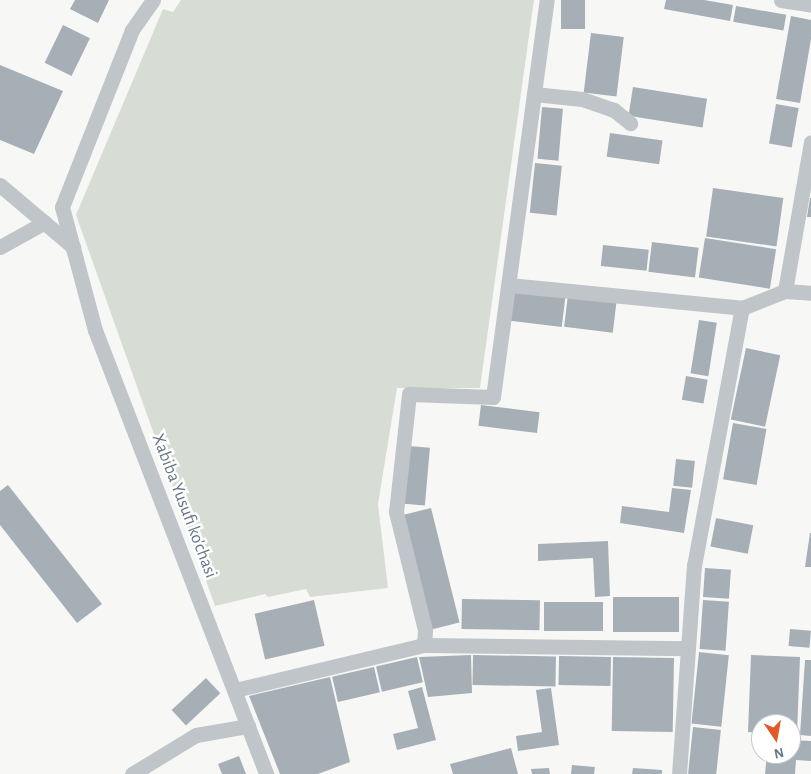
<!DOCTYPE html>
<style>
body{margin:0}
#map{position:relative;width:811px;height:774px;overflow:hidden;background:#f7f8f5;font-family:"Alegreya Sans",sans-serif}
div>[style]{position:absolute}
.green>*{inset:0;background:#d7ddd4}
.building>*{inset:0;background:#a6afb6;transform-origin:0 0}
.minor>*{height:15px;margin:-7.5px;padding:0 7.5px;transform-origin:7.5px;border-radius:7.5px;background:#c0c5c9}
span{translate:-50% -50%;white-space:nowrap;text-align:center;line-height:1.15;-webkit-text-stroke:5px #fff;paint-order:stroke}
.street-label{font-size:18px;color:#667786}
.north{position:absolute;left:751px;top:714px;width:50px;height:50px;box-sizing:border-box;background:#fff;border:1px solid #c2c9cf;border-radius:50%;rotate:168deg;font-size:14px;font-weight:700;line-height:20px;text-align:center;color:#667786}
.north::after{content:'';display:block;margin:auto;width:18px;height:22px;background:#e35a29;clip-path:polygon(50% 0,100% 100%,50% 72%,0 100%)}
</style>
<div id="map">
<div class="green">
<i style="clip-path:polygon(181px 0,534px 0,480px 388px,397px 388px,378px 504px,388px 588px,310px 597px,306px 589px,268px 597px,265px 594px,215px 606px,76px 215px,163px 9px,173px 12px)"></i>
</div>
<div class="building">
<i style="clip-path:polygon(75px 0,109px 0,98px 23px,70px 9px)"></i>
<i style="left:561px;top:0;width:24px;height:29px"></i>
<i style="clip-path:polygon(666px 0,704px 0,733px 5px,730px 21px,664px 9px)"></i>
<i style="left:736px;top:6px;width:51px;height:16px;rotate:10deg"></i>
<i style="clip-path:polygon(791px 16px,811px 20px,811px 39px,800px 103px,776px 99px)"></i>
<i style="left:63px;top:25px;width:30px;height:42px;rotate:26deg"></i>
<i style="left:591px;top:33px;width:33px;height:60px;rotate:7deg"></i>
<i style="clip-path:polygon(0 65px,63px 91px,34px 154px,0 140px)"></i>
<i style="left:633px;top:87px;width:75px;height:29px;rotate:9deg"></i>
<i style="left:776px;top:104px;width:23px;height:40px;rotate:10deg"></i>
<i style="left:542px;top:107px;width:21px;height:52px;rotate:5deg"></i>
<i style="left:610px;top:133px;width:53px;height:24px;rotate:8deg"></i>
<i style="left:535px;top:163px;width:27px;height:50px;rotate:6deg"></i>
<i style="left:713px;top:188px;width:71px;height:49px;rotate:8deg"></i>
<i style="clip-path:polygon(810px 198px,811px 198px,811px 217px,807px 217px)"></i>
<i style="left:705px;top:238px;width:72px;height:40px;rotate:9deg"></i>
<i style="left:652px;top:242px;width:47px;height:30px;rotate:7deg"></i>
<i style="left:603px;top:245px;width:46px;height:21px;rotate:6deg"></i>
<i style="left:514px;top:289px;width:52px;height:32px;rotate:7deg"></i>
<i style="left:568px;top:295px;width:49px;height:32px;rotate:7deg"></i>
<i style="left:699px;top:320px;width:18px;height:54px;rotate:9deg"></i>
<i style="left:746px;top:348px;width:35px;height:73px;rotate:12deg"></i>
<i style="left:686px;top:376px;width:22px;height:24px;rotate:10deg"></i>
<i style="left:481px;top:405px;width:59px;height:21px;rotate:7deg"></i>
<i style="left:733px;top:423px;width:34px;height:57px;rotate:10deg"></i>
<i style="left:409px;top:446px;width:21px;height:58px;rotate:5deg"></i>
<i style="left:676px;top:459px;width:19px;height:27px;rotate:6deg"></i>
<i style="clip-path:polygon(8px 485px,102px 604px,77px 623px,0 525px,0 491px)"></i>
<i style="clip-path:polygon(672px 488px,691px 490px,684px 533px,620px 523px,622px 506px,669px 512px)"></i>
<i style="left:431px;top:508px;width:118px;height:28px;rotate:76deg"></i>
<i style="left:716px;top:518px;width:38px;height:29px;rotate:11deg"></i>
<i style="clip-path:polygon(810px 533px,811px 533px,811px 567px,805px 567px)"></i>
<i style="clip-path:polygon(608px 541px,610px 596px,595px 597px,593px 558px,538px 561px,538px 544px)"></i>
<i style="left:705px;top:568px;width:26px;height:29px;rotate:4deg"></i>
<i style="left:613px;top:597px;width:66px;height:35px"></i>
<i style="left:462px;top:599px;width:78px;height:30px;rotate:1deg"></i>
<i style="left:314px;top:600px;width:47px;height:61px;rotate:77deg"></i>
<i style="left:703px;top:600px;width:26px;height:49px;rotate:4deg"></i>
<i style="left:544px;top:602px;width:59px;height:29px"></i>
<i style="left:790px;top:629px;width:21px;height:17px;rotate:5deg"></i>
<i style="left:699px;top:652px;width:30px;height:72px;rotate:6deg"></i>
<i style="clip-path:polygon(471px 655px,472px 693px,428px 697px,419px 657px)"></i>
<i style="left:473px;top:655px;width:83px;height:30px;rotate:1deg"></i>
<i style="clip-path:polygon(751px 655px,800px 657px,797px 734px,791px 734px,791px 724px,761px 724px,761px 733px,748px 732px)"></i>
<i style="left:559px;top:656px;width:52px;height:29px;rotate:1deg"></i>
<i style="left:417px;top:657px;width:26px;height:42px;rotate:77deg"></i>
<i style="left:613px;top:657px;width:61px;height:74px;rotate:1deg"></i>
<i style="clip-path:polygon(805px 660px,811px 660px,811px 736px,800px 735px)"></i>
<i style="left:374px;top:667px;width:26px;height:43px;rotate:77deg"></i>
<i style="clip-path:polygon(330px 677px,350px 762px,318px 774px,280px 774px,249px 696px)"></i>
<i style="left:206px;top:678px;width:21px;height:47px;rotate:47deg"></i>
<i style="clip-path:polygon(422px 687px,436px 740px,397px 750px,393px 734px,418px 728px,408px 691px)"></i>
<i style="clip-path:polygon(551px 688px,559px 745px,518px 751px,516px 736px,542px 732px,536px 690px)"></i>
<i style="left:693px;top:727px;width:28px;height:47px;rotate:6deg"></i>
<i style="clip-path:polygon(791px 740px,811px 741px,811px 761px,796px 760px,795px 774px,765px 774px,767px 754px,791px 754px)"></i>
<i style="clip-path:polygon(511px 748px,518px 774px,453px 774px,450px 764px)"></i>
<i style="clip-path:polygon(239px 756px,246px 774px,222px 774px,218px 764px)"></i>
<i style="clip-path:polygon(572px 765px,595px 767px,594px 774px,571px 774px)"></i>
<i style="clip-path:polygon(549px 768px,550px 774px,532px 774px,531px 769px)"></i>
<i style="clip-path:polygon(633px 768px,662px 770px,662px 774px,632px 774px)"></i>
</div>
<div class="minor">
<i style="left:153px;top:0;width:37px;rotate:125deg"></i>
<i style="left:132px;top:30px;width:190px;rotate:111.6deg"></i>
<i style="left:62px;top:207px;width:127px;rotate:75deg"></i>
<i style="left:95px;top:330px;width:476px;rotate:68.9deg"></i>
<i style="left:781px;top:0;width:30px;rotate:9deg"></i>
<i style="left:534px;top:94px;width:48px;rotate:5.9deg"></i>
<i style="left:582px;top:99px;width:34px;rotate:19deg"></i>
<i style="left:614px;top:110px;width:21px;rotate:39deg"></i>
<i style="left:0;top:185px;width:96px;rotate:40.3deg"></i>
<i style="left:0;top:247px;width:51px;rotate:-29.1deg"></i>
<i style="left:509px;top:285px;width:234px;rotate:5.6deg"></i>
<i style="left:742px;top:308px;width:46px;rotate:-21.6deg"></i>
<i style="left:785px;top:291px;width:26px;rotate:4deg"></i>
<i style="left:785px;top:291px;width:151px;rotate:-80.1deg"></i>
<i style="left:424px;top:645px;width:15px;rotate:-86deg"></i>
<i style="left:425px;top:630px;width:122px;rotate:-103.8deg"></i>
<i style="left:396px;top:512px;width:119px;rotate:-83.7deg"></i>
<i style="left:409px;top:394px;width:84px;rotate:2deg"></i>
<i style="left:493px;top:397px;width:401px;rotate:-82.3deg"></i>
<i style="left:235px;top:690px;width:194px;rotate:-13.4deg"></i>
<i style="left:424px;top:645px;width:264px;rotate:0.7deg"></i>
<i style="left:132px;top:774px;width:75px;rotate:-31.4deg"></i>
<i style="left:196px;top:735px;width:53px;rotate:-9.8deg"></i>
<i style="left:679px;top:774px;width:209px;rotate:-85.9deg"></i>
<i style="left:694px;top:566px;width:262px;rotate:-79.5deg"></i>
</div>
<div class="street-label">
<span style="left:184px;top:506px;rotate:69deg">Xabiba Yusufi ko'chasi</span>
</div>
<div class="north">N</div>
</div>
